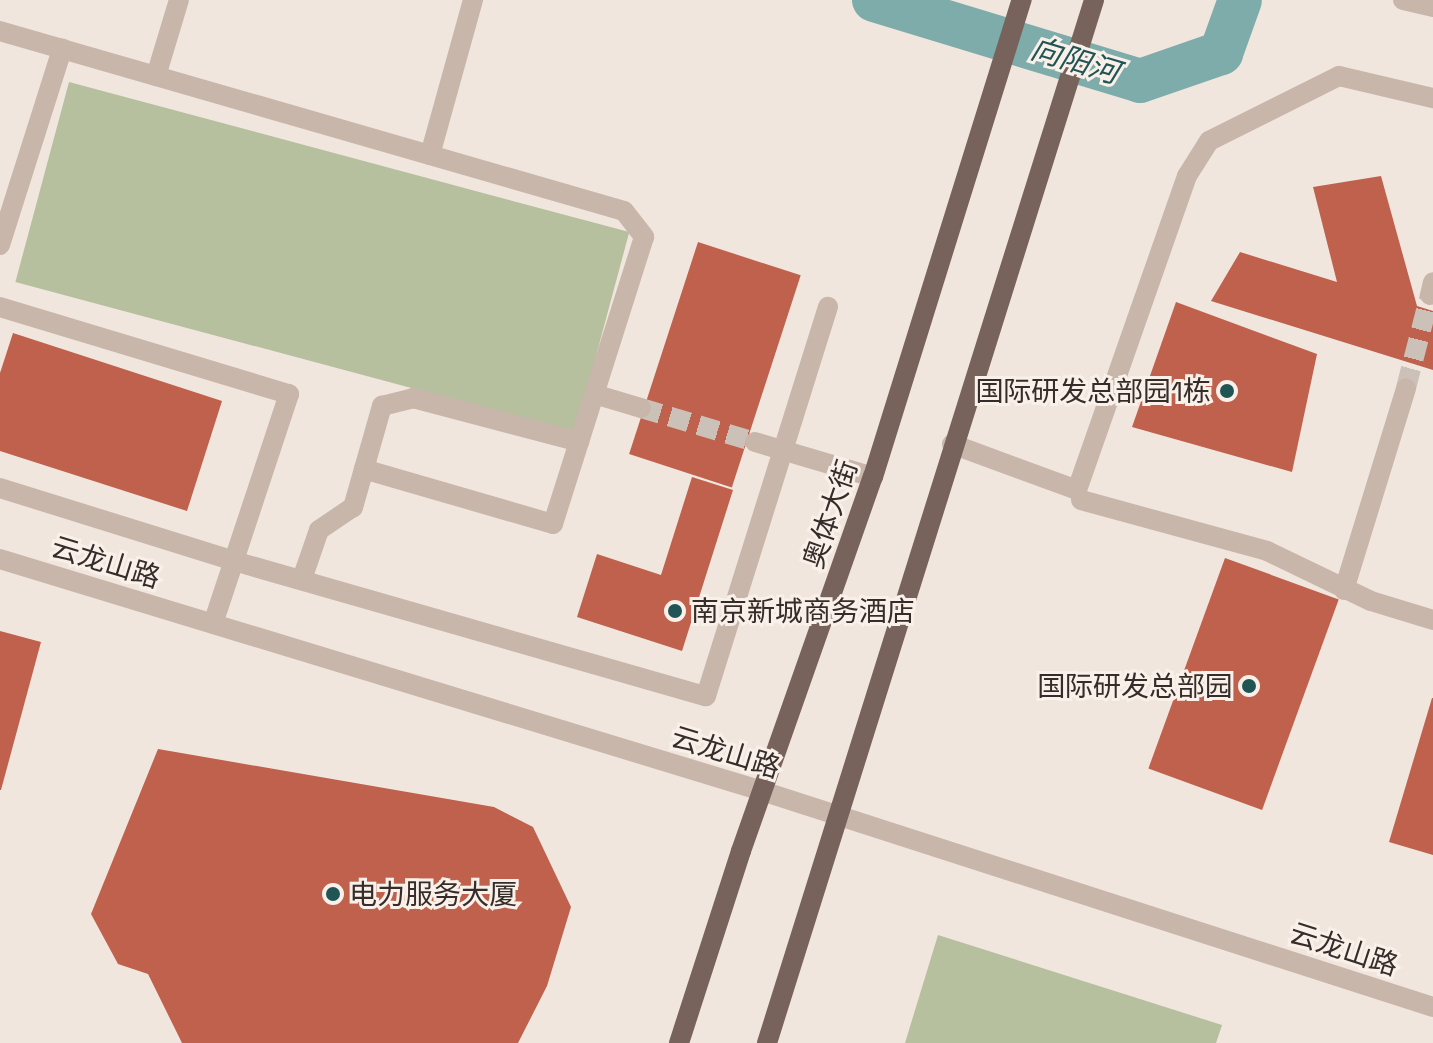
<!DOCTYPE html>
<meta charset="utf-8">
<style>
body{margin:0}
#map{position:relative;width:1433px;height:1043px;overflow:hidden;background:#f1e6dd;font-family:"Space Grotesk","Noto Sans SC",sans-serif}
div>[style]{position:absolute}
.green>*{inset:0;background:#b6bf9e;transform-origin:0 0}
.river>*{height:44px;margin:-22px;padding:0 22px;transform-origin:22px;border-radius:22px;background:#7eacab}
.building>*{inset:0;background:#bf614d;transform-origin:0 0}
.minor-tunnel>*{height:20px;margin-top:-10px;transform-origin:0;background:repeating-linear-gradient(90deg,#ccc1b9 0 20px,transparent 0 30px)}
.minor>*{height:20px;margin:-10px;padding:0 10px;transform-origin:10px;border-radius:10px;background:#c8b6aa}
.major>*{height:20px;margin:-10px;padding:0 10px;transform-origin:10px;border-radius:10px;background:#77635b}
.dots>*{width:22px;height:22px;translate:-50% -50%;box-sizing:border-box;border:4px solid #f9f1e9;border-radius:50%}
span{translate:-50% -50%;white-space:nowrap;text-align:center;line-height:1.15;-webkit-text-stroke:6px #f9f1e9;paint-order:stroke}
.poi-label{font-size:28px;color:#362c29}
.right{translate:-100% -50%;text-align:right}
.left{translate:0 -50%;text-align:left}
.street-label{font-size:28px;color:#362c29}
.water-label{font-size:30px;color:#215555;font-style:italic}
</style>
<div id="map">
<div class="green">
<i style="left:69px;top:82px;width:580px;height:207px;rotate:15deg"></i>
<i style="clip-path:polygon(938px 935px,1222px 1025px,1216px 1043px,905px 1043px)"></i>
</div>
<div class="river">
<i style="left:874px;top:0;width:278px;rotate:16.9deg"></i>
<i style="left:1140px;top:81px;width:86px;rotate:-19.1deg"></i>
<i style="left:1221px;top:53px;width:56px;rotate:-70.3deg"></i>
</div>
<div class="building">
<i style="clip-path:polygon(1381px 176px,1417px 306px,1433px 311px,1433px 370px,1211px 301px,1240px 252px,1337px 282px,1313px 187px)"></i>
<i style="left:698px;top:242px;width:108px;height:223px;rotate:18deg"></i>
<i style="clip-path:polygon(1176px 302px,1317px 354px,1292px 472px,1132px 427px)"></i>
<i style="clip-path:polygon(13px 333px,222px 401px,187px 511px,0 451px,0 373px)"></i>
<i style="clip-path:polygon(692px 477px,733px 490px,682px 651px,577px 617px,597px 554px,661px 575px)"></i>
<i style="left:1225px;top:558px;width:121px;height:224px;rotate:20deg"></i>
<i style="clip-path:polygon(0 631px,41px 642px,1px 790px,0 790px)"></i>
<i style="clip-path:polygon(1432px 698px,1433px 698px,1433px 855px,1389px 842px)"></i>
<i style="clip-path:polygon(158px 749px,494px 807px,533px 827px,571px 907px,547px 986px,518px 1043px,182px 1043px,148px 974px,118px 964px,91px 914px)"></i>
</div>
<div class="minor-tunnel">
<i style="left:1406px;top:388px;width:96px;rotate:-75.5deg"></i>
<i style="left:641px;top:408px;width:119px;rotate:16.6deg"></i>
</div>
<div class="minor">
<i style="left:1403px;top:0;width:31px;rotate:13deg"></i>
<i style="left:0;top:31px;width:649px;rotate:16.09deg"></i>
<i style="left:624px;top:211px;width:33px;rotate:52deg"></i>
<i style="left:644px;top:237px;width:301px;rotate:107.6deg"></i>
<i style="left:553px;top:524px;width:197px;rotate:-163.8deg"></i>
<i style="left:364px;top:469px;width:40px;rotate:106deg"></i>
<i style="left:353px;top:507px;width:41px;rotate:145.9deg"></i>
<i style="left:319px;top:530px;width:52px;rotate:109.1deg"></i>
<i style="left:156px;top:76px;width:79px;rotate:-73.2deg"></i>
<i style="left:430px;top:155px;width:161px;rotate:-74.5deg"></i>
<i style="left:0;top:245px;width:206px;rotate:-72.4deg"></i>
<i style="left:1430px;top:295px;width:13px;rotate:-77deg"></i>
<i style="left:0;top:307px;width:302px;rotate:16.8deg"></i>
<i style="left:289px;top:394px;width:242px;rotate:108.3deg"></i>
<i style="left:594px;top:394px;width:49px;rotate:16.6deg"></i>
<i style="left:755px;top:442px;width:123px;rotate:16.5deg"></i>
<i style="left:952px;top:444px;width:133px;rotate:20.2deg"></i>
<i style="left:1077px;top:490px;width:333px;rotate:-70.7deg"></i>
<i style="left:1187px;top:176px;width:41px;rotate:-57.8deg"></i>
<i style="left:1209px;top:141px;width:145px;rotate:-26.6deg"></i>
<i style="left:1339px;top:76px;width:97px;rotate:13.2deg"></i>
<i style="left:364px;top:469px;width:66px;rotate:-74.1deg"></i>
<i style="left:382px;top:406px;width:32px;rotate:-14deg"></i>
<i style="left:413px;top:398px;width:172px;rotate:14.8deg"></i>
<i style="left:0;top:488px;width:245px;rotate:17.3deg"></i>
<i style="left:234px;top:561px;width:491px;rotate:16deg"></i>
<i style="left:706px;top:696px;width:408px;rotate:-72.6deg"></i>
<i style="left:1081px;top:500px;width:193px;rotate:15.3deg"></i>
<i style="left:1267px;top:551px;width:115px;rotate:25.7deg"></i>
<i style="left:1371px;top:601px;width:65px;rotate:17deg"></i>
<i style="left:0;top:559px;width:797px;rotate:16.93deg"></i>
<i style="left:762px;top:791px;width:705px;rotate:17.84deg"></i>
<i style="left:1344px;top:590px;width:211px;rotate:-72.9deg"></i>
</div>
<div class="major">
<i style="left:679px;top:1043px;width:202px;rotate:-72.1deg"></i>
<i style="left:741px;top:851px;width:397px;rotate:-70.6deg"></i>
<i style="left:873px;top:477px;width:500px;rotate:-72.7deg"></i>
<i style="left:767px;top:1043px;width:1093px;rotate:-72.59deg"></i>
</div>
<div class="dots">
<i style="left:1227px;top:391px;background:#215555"></i>
<i style="left:675px;top:611px;background:#215555"></i>
<i style="left:1249px;top:686px;background:#215555"></i>
<i style="left:333px;top:894px;background:#215555"></i>
</div>
<div class="poi-label">
<span class="right" style="left:1211px;top:391px">国际研发总部园1栋</span>
<span class="left" style="left:691px;top:611px">南京新城商务酒店</span>
<span class="right" style="left:1233px;top:686px">国际研发总部园</span>
<span class="left" style="left:349px;top:894px">电力服务大厦</span>
</div>
<div class="street-label">
<span style="left:830px;top:514px;rotate:-71deg">奥体大街</span>
<span style="left:106px;top:562px;rotate:17deg">云龙山路</span>
<span style="left:726px;top:752px;rotate:17deg">云龙山路</span>
<span style="left:1344px;top:949px;rotate:18deg">云龙山路</span>
</div>
<div class="water-label">
<span style="left:1075px;top:61px;rotate:17deg">向阳河</span>
</div>
</div>
